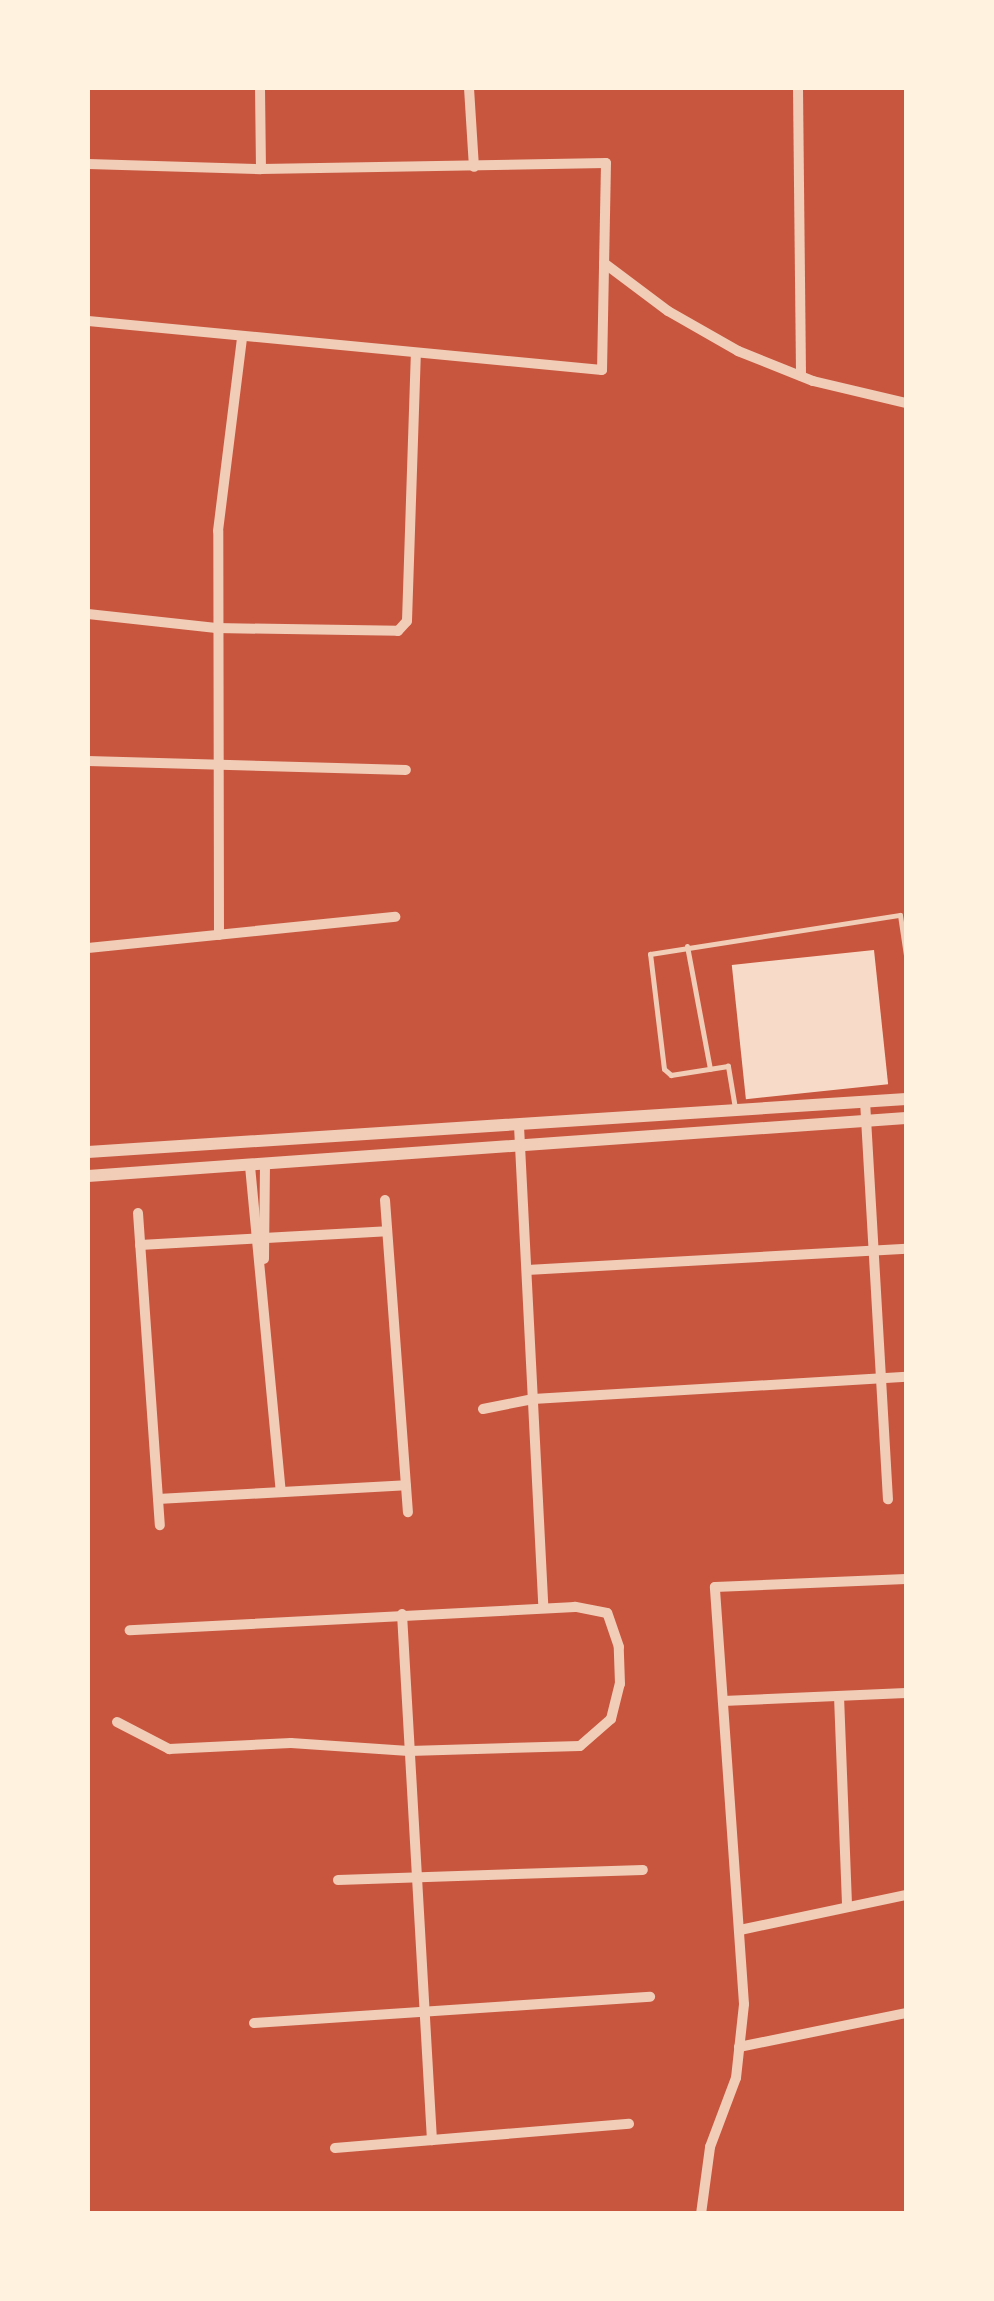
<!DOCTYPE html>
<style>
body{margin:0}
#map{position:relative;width:994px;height:2301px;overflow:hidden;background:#c8553d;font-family:Poppins,sans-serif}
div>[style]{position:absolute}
.building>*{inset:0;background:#f7dbc8;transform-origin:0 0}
.service>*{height:5px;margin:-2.5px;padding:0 2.5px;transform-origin:2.5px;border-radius:2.5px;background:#f1ccb7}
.minor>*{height:10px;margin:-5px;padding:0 5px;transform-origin:5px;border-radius:5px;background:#f1ccb7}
.tertiary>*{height:12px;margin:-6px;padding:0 6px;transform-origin:6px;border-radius:6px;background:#f1ccb7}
span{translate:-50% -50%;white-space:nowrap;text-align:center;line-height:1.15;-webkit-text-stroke:9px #fff3e0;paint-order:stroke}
.frame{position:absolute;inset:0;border:90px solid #fff3e0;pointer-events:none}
</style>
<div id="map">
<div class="building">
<i style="left:874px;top:950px;width:135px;height:143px;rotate:84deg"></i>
</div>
<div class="service">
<i style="left:687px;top:946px;width:125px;rotate:79.4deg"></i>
<i style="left:735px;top:1108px;width:43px;rotate:-99.5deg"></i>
<i style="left:728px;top:1066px;width:58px;rotate:171deg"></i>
<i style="left:671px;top:1075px;width:9px;rotate:-139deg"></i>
<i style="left:664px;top:1069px;width:116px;rotate:-96.9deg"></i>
<i style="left:650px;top:954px;width:253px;rotate:-8.9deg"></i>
<i style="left:900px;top:915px;width:40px;rotate:81.5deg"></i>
</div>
<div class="minor">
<i style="left:260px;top:88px;width:81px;rotate:89.3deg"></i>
<i style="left:469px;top:88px;width:79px;rotate:86.4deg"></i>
<i style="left:798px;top:88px;width:288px;rotate:89.4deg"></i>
<i style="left:88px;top:164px;width:173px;rotate:1.7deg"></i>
<i style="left:261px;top:169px;width:345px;rotate:-1deg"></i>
<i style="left:606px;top:163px;width:207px;rotate:91.1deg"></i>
<i style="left:602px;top:370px;width:516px;rotate:-174.55deg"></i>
<i style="left:604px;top:263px;width:80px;rotate:36.9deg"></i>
<i style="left:668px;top:311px;width:81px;rotate:29.7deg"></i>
<i style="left:738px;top:351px;width:81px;rotate:21.8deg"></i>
<i style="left:813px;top:381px;width:96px;rotate:13.3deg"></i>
<i style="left:88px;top:614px;width:129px;rotate:6.2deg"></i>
<i style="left:216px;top:628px;width:182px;rotate:0.9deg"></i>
<i style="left:398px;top:631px;width:13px;rotate:-48deg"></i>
<i style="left:407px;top:621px;width:267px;rotate:-88.1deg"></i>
<i style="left:88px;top:761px;width:318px;rotate:1.6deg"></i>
<i style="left:219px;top:935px;width:404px;rotate:-90.1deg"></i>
<i style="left:218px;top:531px;width:193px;rotate:-82.9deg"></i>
<i style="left:88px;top:948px;width:309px;rotate:-5.8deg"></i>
<i style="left:865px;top:1101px;width:399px;rotate:86.7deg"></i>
<i style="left:519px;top:1126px;width:481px;rotate:87.1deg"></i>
<i style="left:250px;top:1166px;width:327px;rotate:84.6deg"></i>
<i style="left:385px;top:1200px;width:313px;rotate:85.8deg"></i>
<i style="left:138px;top:1213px;width:313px;rotate:86deg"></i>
<i style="left:140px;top:1245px;width:247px;rotate:-3.2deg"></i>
<i style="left:264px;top:1259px;width:94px;rotate:-89.4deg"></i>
<i style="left:527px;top:1270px;width:380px;rotate:-3.2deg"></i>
<i style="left:483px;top:1409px;width:51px;rotate:-11.3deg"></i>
<i style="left:533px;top:1399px;width:374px;rotate:-3.4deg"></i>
<i style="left:158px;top:1499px;width:248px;rotate:-3.2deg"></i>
<i style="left:402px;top:1614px;width:527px;rotate:86.74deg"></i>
<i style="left:839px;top:1696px;width:211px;rotate:87.8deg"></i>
<i style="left:723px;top:1701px;width:183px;rotate:-2.5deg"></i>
<i style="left:117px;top:1722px;width:59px;rotate:27.4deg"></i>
<i style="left:169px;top:1749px;width:122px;rotate:-2.8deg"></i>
<i style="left:291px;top:1743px;width:118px;rotate:3.9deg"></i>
<i style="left:409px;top:1751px;width:171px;rotate:-1.7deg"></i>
<i style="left:580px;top:1746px;width:41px;rotate:-41.1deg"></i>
<i style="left:611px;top:1719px;width:36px;rotate:-76deg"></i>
<i style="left:620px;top:1684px;width:37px;rotate:-92deg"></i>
<i style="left:619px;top:1647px;width:36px;rotate:-109deg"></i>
<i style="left:607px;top:1613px;width:33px;rotate:-169deg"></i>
<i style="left:575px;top:1607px;width:446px;rotate:177deg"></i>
<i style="left:338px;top:1880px;width:305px;rotate:-1.9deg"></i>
<i style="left:740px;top:1930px;width:170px;rotate:-11.9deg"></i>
<i style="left:254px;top:2023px;width:397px;rotate:-3.8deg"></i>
<i style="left:739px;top:2047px;width:170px;rotate:-11.5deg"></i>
<i style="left:335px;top:2148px;width:295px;rotate:-4.7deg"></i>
<i style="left:701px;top:2214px;width:68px;rotate:-82.3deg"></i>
<i style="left:710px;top:2147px;width:74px;rotate:-69.4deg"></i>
<i style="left:736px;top:2078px;width:74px;rotate:-83.8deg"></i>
<i style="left:744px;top:2004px;width:418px;rotate:-94deg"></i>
<i style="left:715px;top:1587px;width:191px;rotate:-2.4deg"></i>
</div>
<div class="tertiary">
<i style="left:88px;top:1152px;width:820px;rotate:-3.71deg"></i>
<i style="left:88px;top:1176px;width:820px;rotate:-4.06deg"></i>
</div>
<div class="frame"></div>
</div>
